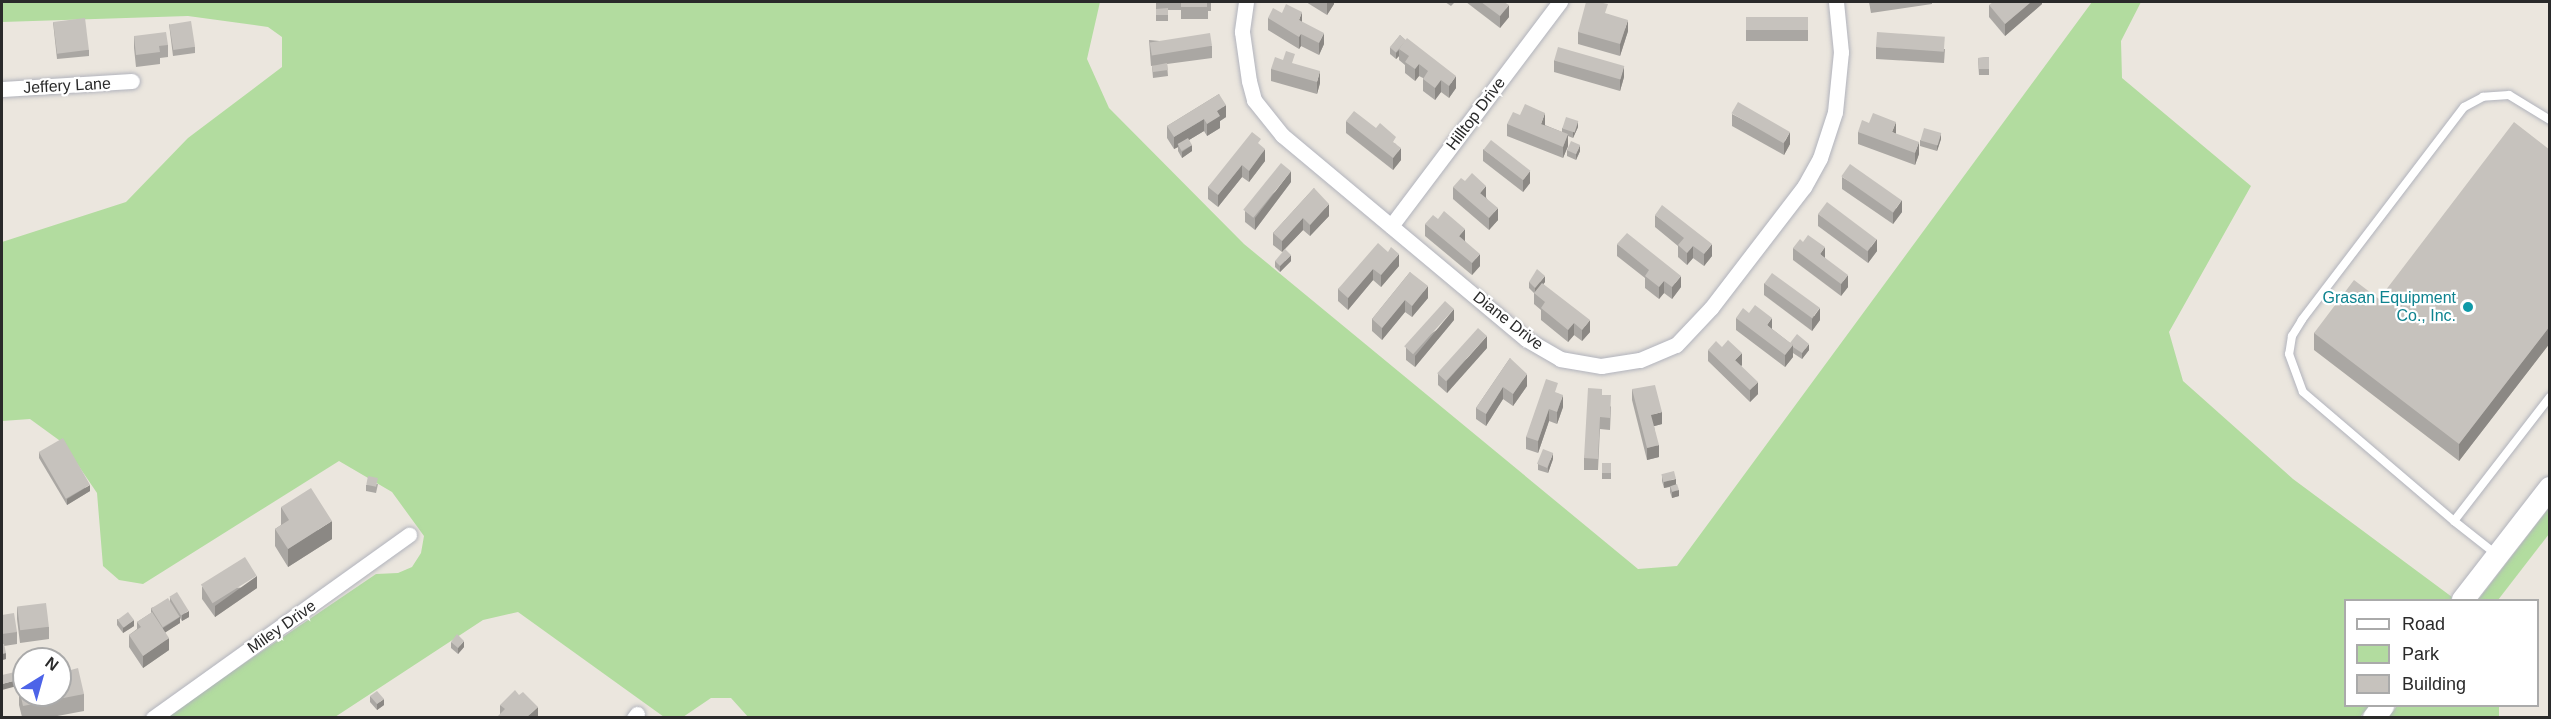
<!DOCTYPE html>
<style>
body{margin:0}
#map{position:relative;width:2551px;height:719px;overflow:hidden;background:#ebe6de;font-family:Helvetica,sans-serif}
div>[style]{position:absolute}
.green>*{inset:0;background:#b2dc9f}
.roads{filter:drop-shadow(0 0 2px #b1b3bc) drop-shadow(0 0 2px #b1b3bc)}
.service>*{height:8px;margin:-4px;padding:0 4px;transform-origin:4px;border-radius:4px;background:#fff}
.minor>*{height:15px;margin:-7.5px;padding:0 7.5px;transform-origin:7.5px;border-radius:7.5px;background:#fff}
.secondary>*{height:22px;margin:-11px;padding:0 11px;transform-origin:11px;border-radius:11px;background:#fff}
.wall>*{inset:0;background:#aaa7a3;transform-origin:0 0}
.shaded-wall>*{inset:0;background:#8b8884}
.building>*{inset:0;background:#c6c2bd;transform-origin:0 0}
.dots>*{width:16px;height:16px;translate:-50% -50%;box-sizing:border-box;border:3px solid #fff;border-radius:50%}
span{translate:-50% -50%;white-space:nowrap;text-align:center;line-height:1.15;-webkit-text-stroke:4.5px #fff;paint-order:stroke}
.street-label{font-size:16px;color:#2a2a2a}
.culture-label{font-size:16px;color:#0d838f}
.right{translate:-100% -50%;text-align:right}
.frame{position:absolute;inset:0;border:3px solid #2a2a2a;pointer-events:none}
.legend{position:absolute;left:2344px;top:599px;width:195px;height:108px;box-sizing:border-box;background:#fff;border:2px solid #aaa;margin:0;padding:8px 10px;list-style:none;font-size:18px;color:#2a2a2a}
.legend li{display:flex;align-items:center;gap:12px;height:30px}
.legend b{width:30px;border:2px solid #aaa}
.north{position:absolute;left:12px;top:647px;width:60px;height:60px;box-sizing:border-box;background:#fff;border:2px solid #aaa;border-radius:50%;rotate:37deg;font-size:16px;font-weight:700;line-height:24px;text-align:center;color:#2a2a2a}
.north::after{content:'';display:block;margin:auto;width:21px;height:27px;background:#4d64e8;clip-path:polygon(50% 0,100% 100%,50% 72%,0 100%)}
</style>
<div id="map">
<div class="green">
<i style="clip-path:polygon(2px 2px,1100px 2px,1087px 59px,1109px 108px,1244px 244px,1638px 569px,1677px 566px,2092px 2px,2141px 2px,2121px 41px,2122px 78px,2251px 186px,2169px 332px,2183px 381px,2293px 479px,2452px 597px,2450px 600px,2346px 600px,2346px 706px,2369px 706px,2360px 717px,749px 718px,731px 698px,711px 698px,683px 717px,664px 717px,518px 612px,483px 620px,335px 717px,165px 717px,376px 574px,398px 573px,412px 567px,421px 553px,424px 536px,392px 492px,339px 461px,143px 584px,119px 580px,103px 566px,97px 493px,63px 443px,30px 419px,2px 421px,2px 242px,126px 202px,188px 138px,282px 67px,282px 37px,268px 27px,188px 16px,2px 22px)"></i>
<i style="clip-path:polygon(2549px 508px,2549px 534px,2498px 600px,2478px 600px)"></i>
<i style="clip-path:polygon(2397px 706px,2499px 706px,2499px 717px,2388px 718px)"></i>
</div>
<div class="roads">
<div class="service">
<i style="left:2550px;top:120px;width:48px;rotate:-148.6deg"></i>
<i style="left:2509px;top:95px;width:26px;rotate:176deg"></i>
<i style="left:2483px;top:97px;width:21px;rotate:152deg"></i>
<i style="left:2464px;top:107px;width:268px;rotate:127.3deg"></i>
<i style="left:2302px;top:320px;width:19px;rotate:122deg"></i>
<i style="left:2292px;top:336px;width:18px;rotate:99deg"></i>
<i style="left:2289px;top:354px;width:40px;rotate:69.8deg"></i>
<i style="left:2303px;top:392px;width:199px;rotate:40.5deg"></i>
<i style="left:2454px;top:521px;width:157px;rotate:-52.3deg"></i>
<i style="left:2454px;top:521px;width:53px;rotate:38.2deg"></i>
</div>
<div class="minor">
<i style="left:1246px;top:2px;width:30px;rotate:98deg"></i>
<i style="left:1242px;top:32px;width:49px;rotate:81.9deg"></i>
<i style="left:1249px;top:81px;width:20px;rotate:75deg"></i>
<i style="left:1254px;top:100px;width:45px;rotate:51.3deg"></i>
<i style="left:1282px;top:135px;width:318px;rotate:39.9deg"></i>
<i style="left:1526px;top:339px;width:39px;rotate:30deg"></i>
<i style="left:1560px;top:359px;width:42px;rotate:9.7deg"></i>
<i style="left:1601px;top:366px;width:39px;rotate:-9deg"></i>
<i style="left:1640px;top:360px;width:39px;rotate:-23deg"></i>
<i style="left:1676px;top:345px;width:51px;rotate:-46.6deg"></i>
<i style="left:1711px;top:308px;width:153px;rotate:-52.5deg"></i>
<i style="left:1804px;top:187px;width:33px;rotate:-61deg"></i>
<i style="left:1820px;top:158px;width:48px;rotate:-71.9deg"></i>
<i style="left:1835px;top:112px;width:60px;rotate:-84.3deg"></i>
<i style="left:1841px;top:52px;width:50px;rotate:-95.7deg"></i>
<i style="left:2px;top:89px;width:130px;rotate:-3.5deg"></i>
<i style="left:1391px;top:226px;width:281px;rotate:-53deg"></i>
<i style="left:153px;top:718px;width:315px;rotate:-35.6deg"></i>
<i style="left:634px;top:718px;width:5px;rotate:-53deg"></i>
</div>
<div class="secondary">
<i style="left:2463px;top:600px;width:142px;rotate:-52.2deg"></i>
<i style="left:2374px;top:718px;width:15px;rotate:-53deg"></i>
</div>
</div>
<div class="wall">
<i style="clip-path:polygon(1156px 2px,1211px 2px,1211px 11px,1208px 11px,1208px 19px,1181px 19px,1181px 10px,1168px 10px,1168px 21px,1156px 21px)"></i>
<i style="clip-path:polygon(1306px 2px,1334px 2px,1334px 4px,1327px 15px)"></i>
<i style="clip-path:polygon(1445px 2px,1455px 2px,1451px 6px)"></i>
<i style="clip-path:polygon(1466px 2px,1504px 2px,1509px 17px,1500px 28px)"></i>
<i style="clip-path:polygon(1869px 2px,1932px 2px,1932px 4px,1871px 13px)"></i>
<i style="clip-path:polygon(2042px 2px,2042px 4px,2005px 36px,1989px 17px,1989px 5px)"></i>
<i style="clip-path:polygon(1608px 14px,1628px 31px,1620px 56px,1578px 44px,1578px 32px)"></i>
<i style="left:1808px;top:17px;width:24px;height:62px;rotate:90deg"></i>
<i style="clip-path:polygon(1268px 18px,1302px 22px,1324px 44px,1319px 55px,1301px 46px,1299px 49px,1268px 30px)"></i>
<i style="clip-path:polygon(53px 22px,89px 50px,89px 56px,57px 59px)"></i>
<i style="clip-path:polygon(169px 24px,195px 47px,195px 53px,173px 56px)"></i>
<i style="clip-path:polygon(1400px 35px,1456px 88px,1449px 98px,1441px 92px,1435px 100px,1423px 91px,1423px 78px,1419px 76px,1415px 81px,1405px 73px,1405px 65px,1399px 60px,1399px 56px,1396px 59px,1390px 54px,1390px 48px)"></i>
<i style="clip-path:polygon(134px 36px,168px 45px,168px 57px,160px 58px,160px 64px,136px 67px,134px 48px)"></i>
<i style="clip-path:polygon(1149px 40px,1212px 46px,1212px 58px,1167px 64px,1168px 76px,1153px 78px,1152px 66px,1157px 65px,1151px 66px)"></i>
<i style="clip-path:polygon(1876px 47px,1945px 49px,1944px 63px,1876px 59px)"></i>
<i style="clip-path:polygon(1989px 57px,1989px 75px,1979px 75px,1978px 58px)"></i>
<i style="clip-path:polygon(1554px 60px,1624px 77px,1620px 91px,1554px 72px)"></i>
<i style="clip-path:polygon(1295px 64px,1320px 83px,1317px 94px,1271px 81px,1271px 69px)"></i>
<i style="clip-path:polygon(1219px 94px,1226px 117px,1220px 121px,1220px 128px,1207px 136px,1204px 131px,1189px 140px,1192px 151px,1182px 158px,1178px 151px,1178px 147px,1174px 149px,1167px 138px,1167px 126px)"></i>
<i style="clip-path:polygon(1732px 114px,1790px 144px,1784px 155px,1732px 126px)"></i>
<i style="clip-path:polygon(1346px 121px,1396px 144px,1401px 160px,1393px 170px,1346px 133px)"></i>
<i style="clip-path:polygon(1507px 124px,1545px 125px,1562px 132px,1562px 128px,1578px 127px,1573px 138px,1568px 136px,1568px 146px,1563px 158px,1507px 136px)"></i>
<i style="clip-path:polygon(1858px 132px,1896px 134px,1919px 154px,1915px 165px,1858px 144px)"></i>
<i style="clip-path:polygon(1941px 139px,1937px 151px,1920px 146px,1920px 140px)"></i>
<i style="clip-path:polygon(1261px 146px,1265px 161px,1249px 182px,1242px 177px,1218px 207px,1208px 199px,1208px 187px)"></i>
<i style="clip-path:polygon(1483px 149px,1530px 183px,1523px 192px,1483px 161px)"></i>
<i style="clip-path:polygon(1567px 150px,1580px 151px,1576px 160px,1567px 156px)"></i>
<i style="clip-path:polygon(2550px 150px,2550px 343px,2459px 461px,2314px 350px,2314px 333px,2379px 299px)"></i>
<i style="clip-path:polygon(1842px 177px,1902px 212px,1893px 224px,1842px 189px)"></i>
<i style="clip-path:polygon(1291px 182px,1255px 230px,1245px 222px,1245px 211px)"></i>
<i style="clip-path:polygon(1453px 187px,1486px 197px,1498px 220px,1489px 230px,1453px 199px)"></i>
<i style="clip-path:polygon(1314px 188px,1329px 216px,1310px 236px,1303px 230px,1282px 252px,1273px 245px,1273px 233px)"></i>
<i style="clip-path:polygon(1818px 214px,1877px 251px,1868px 263px,1818px 226px)"></i>
<i style="clip-path:polygon(1655px 215px,1712px 256px,1704px 266px,1693px 258px,1687px 265px,1678px 257px,1678px 246px,1655px 227px)"></i>
<i style="clip-path:polygon(1425px 224px,1465px 241px,1480px 266px,1472px 275px,1425px 236px)"></i>
<i style="clip-path:polygon(1617px 244px,1681px 287px,1672px 299px,1664px 293px,1659px 299px,1645px 288px,1645px 278px,1617px 256px)"></i>
<i style="clip-path:polygon(1793px 248px,1825px 258px,1848px 287px,1841px 296px,1793px 260px)"></i>
<i style="clip-path:polygon(1388px 252px,1399px 266px,1381px 287px,1373px 280px,1348px 310px,1338px 301px,1338px 289px)"></i>
<i style="clip-path:polygon(1275px 261px,1291px 261px,1280px 272px,1275px 267px)"></i>
<i style="clip-path:polygon(1410px 272px,1428px 298px,1412px 317px,1405px 312px,1382px 340px,1372px 331px,1372px 319px)"></i>
<i style="clip-path:polygon(1529px 282px,1545px 282px,1543px 284px,1590px 332px,1582px 341px,1574px 335px,1568px 342px,1541px 320px,1541px 310px,1534px 304px,1534px 293px,1529px 288px)"></i>
<i style="clip-path:polygon(1764px 283px,1820px 320px,1812px 331px,1764px 295px)"></i>
<i style="clip-path:polygon(1736px 318px,1772px 329px,1790px 343px,1809px 350px,1802px 359px,1793px 353px,1793px 357px,1785px 367px,1736px 330px)"></i>
<i style="clip-path:polygon(1454px 320px,1415px 367px,1406px 360px,1406px 348px)"></i>
<i style="clip-path:polygon(1487px 348px,1447px 393px,1438px 385px,1438px 374px)"></i>
<i style="clip-path:polygon(1708px 350px,1742px 365px,1741px 366px,1758px 394px,1750px 402px,1708px 361px)"></i>
<i style="clip-path:polygon(1510px 358px,1527px 386px,1513px 406px,1503px 399px,1486px 426px,1476px 419px,1476px 408px)"></i>
<i style="clip-path:polygon(1632px 389px,1662px 424px,1654px 426px,1659px 457px,1647px 460px,1632px 400px)"></i>
<i style="clip-path:polygon(1558px 393px,1563px 407px,1557px 424px,1549px 421px,1538px 453px,1526px 449px,1526px 437px)"></i>
<i style="clip-path:polygon(1602px 395px,1611px 407px,1610px 430px,1600px 429px,1598px 470px,1584px 470px,1584px 458px)"></i>
<i style="clip-path:polygon(39px 452px,90px 491px,67px 505px,39px 458px)"></i>
<i style="clip-path:polygon(1553px 459px,1548px 473px,1538px 470px,1538px 464px)"></i>
<i style="left:1602px;top:463px;width:9px;height:16px"></i>
<i style="clip-path:polygon(1662px 475px,1676px 484px,1679px 496px,1672px 498px,1670px 492px,1670px 487px,1664px 488px,1662px 481px)"></i>
<i style="clip-path:polygon(378px 484px,376px 493px,366px 491px,366px 485px)"></i>
<i style="clip-path:polygon(281px 507px,332px 539px,288px 567px,275px 546px,275px 529px,281px 525px)"></i>
<i style="clip-path:polygon(202px 587px,257px 588px,215px 617px,202px 599px)"></i>
<i style="clip-path:polygon(170px 597px,189px 617px,182px 621px,180px 618px,180px 623px,165px 632px,169px 650px,143px 668px,129px 647px,129px 635px,137px 629px,137px 622px,151px 613px,151px 608px,170px 602px)"></i>
<i style="clip-path:polygon(17px 607px,49px 627px,49px 639px,20px 643px,17px 619px)"></i>
<i style="clip-path:polygon(2px 615px,17px 632px,17px 644px,4px 646px,6px 659px,2px 660px)"></i>
<i style="clip-path:polygon(117px 619px,134px 626px,123px 633px,117px 625px)"></i>
<i style="clip-path:polygon(451px 642px,464px 647px,458px 654px,451px 648px)"></i>
<i style="clip-path:polygon(24px 675px,24px 695px,84px 694px,84px 711px,52px 717px,22px 717px,19px 705px,19px 688px,24px 687px)"></i>
<i style="clip-path:polygon(370px 696px,384px 705px,377px 710px,370px 702px)"></i>
<i style="clip-path:polygon(500px 705px,538px 717px,500px 714px)"></i>
</div>
<div class="shaded-wall">
<i style="clip-path:polygon(1328px 2px,1334px 2px,1334px 4px,1327px 15px,1327px 3px)"></i>
<i style="clip-path:polygon(2031px 2px,2042px 2px,2042px 4px,2005px 36px,2005px 24px)"></i>
<i style="clip-path:polygon(1509px 5px,1509px 17px,1500px 28px,1500px 16px)"></i>
<i style="clip-path:polygon(1302px 12px,1302px 24px,1299px 20px)"></i>
<i style="clip-path:polygon(1628px 20px,1628px 31px,1620px 56px,1620px 44px)"></i>
<i style="clip-path:polygon(1324px 33px,1324px 44px,1319px 55px,1319px 43px)"></i>
<i style="clip-path:polygon(1301px 34px,1301px 46px,1299px 49px,1299px 37px)"></i>
<i style="clip-path:polygon(1399px 50px,1399px 56px,1396px 59px,1396px 53px)"></i>
<i style="clip-path:polygon(1419px 64px,1419px 76px,1415px 81px,1415px 69px)"></i>
<i style="clip-path:polygon(1624px 66px,1624px 77px,1620px 91px,1620px 79px)"></i>
<i style="clip-path:polygon(1320px 71px,1320px 83px,1317px 94px,1317px 82px)"></i>
<i style="clip-path:polygon(1456px 76px,1456px 88px,1449px 98px,1449px 86px)"></i>
<i style="clip-path:polygon(1441px 80px,1441px 92px,1435px 100px,1435px 88px)"></i>
<i style="clip-path:polygon(1226px 105px,1226px 117px,1220px 121px,1220px 128px,1207px 136px,1207px 124px,1217px 111px)"></i>
<i style="clip-path:polygon(1545px 113px,1545px 125px,1541px 135px,1541px 124px)"></i>
<i style="clip-path:polygon(1204px 119px,1204px 131px,1179px 146px,1178px 145px,1178px 147px,1174px 149px,1174px 137px)"></i>
<i style="clip-path:polygon(1578px 121px,1578px 127px,1573px 138px,1573px 132px)"></i>
<i style="clip-path:polygon(1896px 122px,1896px 134px,1892px 132px)"></i>
<i style="clip-path:polygon(1790px 132px,1790px 144px,1784px 155px,1784px 143px)"></i>
<i style="clip-path:polygon(1941px 133px,1941px 139px,1937px 151px,1937px 145px)"></i>
<i style="clip-path:polygon(1568px 134px,1568px 146px,1563px 158px,1563px 147px)"></i>
<i style="clip-path:polygon(1919px 142px,1919px 154px,1915px 165px,1915px 153px)"></i>
<i style="clip-path:polygon(1192px 145px,1192px 151px,1182px 158px,1182px 152px)"></i>
<i style="clip-path:polygon(1580px 145px,1580px 151px,1576px 160px,1576px 154px)"></i>
<i style="clip-path:polygon(1401px 148px,1401px 160px,1393px 170px,1393px 158px)"></i>
<i style="clip-path:polygon(1265px 149px,1265px 161px,1249px 182px,1249px 171px)"></i>
<i style="clip-path:polygon(1242px 165px,1242px 177px,1218px 207px,1218px 195px)"></i>
<i style="clip-path:polygon(1291px 171px,1291px 182px,1255px 230px,1255px 218px)"></i>
<i style="clip-path:polygon(1530px 171px,1530px 183px,1523px 192px,1523px 180px)"></i>
<i style="clip-path:polygon(1486px 186px,1486px 197px,1480px 205px,1480px 193px)"></i>
<i style="clip-path:polygon(1902px 200px,1902px 212px,1893px 224px,1893px 213px)"></i>
<i style="clip-path:polygon(1329px 204px,1329px 216px,1310px 236px,1310px 225px)"></i>
<i style="clip-path:polygon(1498px 208px,1498px 220px,1489px 230px,1489px 218px)"></i>
<i style="clip-path:polygon(1303px 218px,1303px 230px,1282px 252px,1282px 241px)"></i>
<i style="clip-path:polygon(1465px 229px,1465px 241px,1459px 248px,1459px 236px)"></i>
<i style="clip-path:polygon(1877px 239px,1877px 251px,1868px 263px,1868px 251px)"></i>
<i style="clip-path:polygon(1712px 244px,1712px 256px,1704px 266px,1704px 254px)"></i>
<i style="clip-path:polygon(1693px 246px,1693px 258px,1687px 265px,1687px 253px)"></i>
<i style="clip-path:polygon(1825px 247px,1825px 259px,1820px 254px)"></i>
<i style="clip-path:polygon(1399px 254px,1399px 266px,1381px 287px,1381px 275px)"></i>
<i style="clip-path:polygon(1480px 254px,1480px 266px,1472px 275px,1472px 263px)"></i>
<i style="clip-path:polygon(1291px 255px,1291px 261px,1280px 272px,1280px 266px)"></i>
<i style="clip-path:polygon(1373px 269px,1373px 280px,1348px 310px,1348px 298px)"></i>
<i style="clip-path:polygon(1848px 275px,1848px 287px,1841px 296px,1841px 284px)"></i>
<i style="clip-path:polygon(1545px 276px,1545px 282px,1535px 294px,1535px 288px)"></i>
<i style="clip-path:polygon(1681px 276px,1681px 287px,1672px 299px,1672px 287px)"></i>
<i style="clip-path:polygon(1664px 281px,1664px 293px,1659px 299px,1659px 287px)"></i>
<i style="clip-path:polygon(1428px 286px,1428px 298px,1412px 317px,1412px 306px)"></i>
<i style="clip-path:polygon(1405px 300px,1405px 312px,1382px 340px,1382px 328px)"></i>
<i style="clip-path:polygon(1820px 308px,1820px 320px,1812px 331px,1812px 319px)"></i>
<i style="clip-path:polygon(1454px 309px,1454px 320px,1415px 367px,1415px 356px)"></i>
<i style="clip-path:polygon(1772px 318px,1772px 330px,1767px 325px)"></i>
<i style="clip-path:polygon(1590px 320px,1590px 332px,1582px 341px,1582px 330px)"></i>
<i style="clip-path:polygon(1574px 323px,1574px 335px,1568px 342px,1568px 330px)"></i>
<i style="clip-path:polygon(2550px 326px,2550px 343px,2459px 461px,2459px 444px)"></i>
<i style="clip-path:polygon(1487px 336px,1487px 348px,1447px 393px,1447px 381px)"></i>
<i style="clip-path:polygon(1809px 344px,1809px 350px,1802px 359px,1802px 353px)"></i>
<i style="clip-path:polygon(1793px 345px,1793px 357px,1785px 367px,1785px 355px)"></i>
<i style="clip-path:polygon(1742px 353px,1742px 365px,1735px 372px,1735px 360px)"></i>
<i style="clip-path:polygon(1527px 374px,1527px 386px,1513px 406px,1513px 394px)"></i>
<i style="clip-path:polygon(1758px 382px,1758px 394px,1750px 402px,1750px 390px)"></i>
<i style="clip-path:polygon(1503px 387px,1503px 399px,1486px 426px,1486px 414px)"></i>
<i style="clip-path:polygon(1563px 395px,1563px 407px,1557px 424px,1557px 412px)"></i>
<i style="clip-path:polygon(1549px 409px,1549px 421px,1538px 453px,1538px 441px)"></i>
<i style="clip-path:polygon(1662px 412px,1662px 424px,1651px 427px,1651px 415px)"></i>
<i style="clip-path:polygon(1659px 445px,1659px 457px,1647px 460px,1647px 448px)"></i>
<i style="clip-path:polygon(1553px 453px,1553px 459px,1548px 473px,1548px 467px)"></i>
<i style="clip-path:polygon(1676px 479px,1676px 485px,1664px 488px,1664px 482px)"></i>
<i style="clip-path:polygon(90px 485px,90px 491px,67px 505px,67px 499px)"></i>
<i style="clip-path:polygon(1679px 490px,1679px 496px,1672px 498px,1672px 492px)"></i>
<i style="clip-path:polygon(332px 521px,332px 539px,288px 567px,288px 549px)"></i>
<i style="clip-path:polygon(257px 576px,257px 588px,215px 617px,215px 606px)"></i>
<i style="clip-path:polygon(189px 611px,189px 617px,182px 621px,182px 615px)"></i>
<i style="clip-path:polygon(180px 617px,180px 623px,163px 634px,163px 628px)"></i>
<i style="clip-path:polygon(134px 620px,134px 626px,123px 633px,123px 627px)"></i>
<i style="clip-path:polygon(169px 638px,169px 650px,143px 668px,143px 656px)"></i>
<i style="clip-path:polygon(464px 641px,464px 647px,458px 654px,458px 648px)"></i>
<i style="clip-path:polygon(6px 653px,6px 659px,2px 660px,2px 654px)"></i>
<i style="clip-path:polygon(17px 680px,17px 686px,2px 690px,2px 684px)"></i>
<i style="clip-path:polygon(384px 699px,384px 705px,377px 710px,377px 704px)"></i>
<i style="clip-path:polygon(538px 707px,538px 717px,527px 717px)"></i>
</div>
<div class="building">
<i style="left:1181px;top:2px;width:26px;height:5px"></i>
<i style="clip-path:polygon(1481px 2px,1504px 2px,1509px 5px,1500px 16px)"></i>
<i style="clip-path:polygon(1586px 2px,1598px 2px,1608px 4px,1605px 13px,1628px 20px,1620px 44px,1578px 32px)"></i>
<i style="clip-path:polygon(1993px 2px,2031px 2px,2005px 24px,1989px 5px)"></i>
<i style="clip-path:polygon(1286px 4px,1302px 12px,1299px 20px,1324px 33px,1319px 43px,1301px 34px,1299px 37px,1268px 18px,1273px 8px,1282px 13px)"></i>
<i style="clip-path:polygon(1168px 8px,1168px 15px,1156px 15px,1156px 9px)"></i>
<i style="left:1808px;top:17px;width:13px;height:62px;rotate:90deg"></i>
<i style="left:85px;top:18px;width:32px;height:32px;rotate:83deg"></i>
<i style="left:191px;top:21px;width:26px;height:22px;rotate:81deg"></i>
<i style="clip-path:polygon(166px 32px,168px 45px,159px 46px,160px 52px,136px 55px,134px 36px)"></i>
<i style="left:1877px;top:32px;width:68px;height:15px;rotate:4deg"></i>
<i style="left:1210px;top:33px;width:13px;height:61px;rotate:81deg"></i>
<i style="left:1400px;top:35px;width:8px;height:16px;rotate:40deg"></i>
<i style="clip-path:polygon(1407px 38px,1456px 76px,1449px 86px,1441px 80px,1435px 88px,1423px 79px,1428px 71px,1419px 64px,1415px 69px,1405px 62px,1409px 56px,1399px 49px)"></i>
<i style="left:1558px;top:47px;width:69px;height:14px;rotate:16deg"></i>
<i style="clip-path:polygon(1286px 51px,1295px 54px,1292px 63px,1320px 71px,1317px 82px,1271px 69px,1275px 57px,1283px 60px)"></i>
<i style="clip-path:polygon(1989px 57px,1989px 69px,1979px 69px,1978px 58px)"></i>
<i style="clip-path:polygon(1167px 63px,1168px 70px,1153px 72px,1152px 66px)"></i>
<i style="clip-path:polygon(1219px 94px,1226px 105px,1217px 111px,1220px 116px,1207px 124px,1204px 119px,1174px 137px,1167px 126px)"></i>
<i style="left:1738px;top:102px;width:60px;height:13px;rotate:30deg"></i>
<i style="clip-path:polygon(1525px 104px,1545px 113px,1541px 124px,1568px 134px,1563px 147px,1507px 124px,1513px 112px,1520px 115px)"></i>
<i style="clip-path:polygon(1354px 111px,1376px 128px,1380px 123px,1396px 137px,1393px 142px,1401px 148px,1393px 158px,1346px 121px)"></i>
<i style="clip-path:polygon(1873px 113px,1896px 122px,1892px 132px,1919px 142px,1915px 153px,1858px 132px,1862px 120px,1869px 123px)"></i>
<i style="left:1566px;top:117px;width:13px;height:12px;rotate:18deg"></i>
<i style="clip-path:polygon(2514px 122px,2550px 150px,2550px 326px,2459px 444px,2314px 333px,2354px 280px,2379px 299px)"></i>
<i style="left:1924px;top:128px;width:18px;height:13px;rotate:16deg"></i>
<i style="clip-path:polygon(1252px 132px,1261px 139px,1258px 143px,1265px 149px,1249px 171px,1242px 165px,1218px 195px,1208px 187px)"></i>
<i style="left:1188px;top:138px;width:8px;height:12px;rotate:60deg"></i>
<i style="left:1491px;top:140px;width:50px;height:12px;rotate:38deg"></i>
<i style="left:1571px;top:141px;width:10px;height:10px;rotate:24deg"></i>
<i style="left:1281px;top:163px;width:13px;height:60px;rotate:39deg"></i>
<i style="left:1850px;top:164px;width:63px;height:15px;rotate:35deg"></i>
<i style="clip-path:polygon(1472px 173px,1486px 186px,1480px 193px,1498px 208px,1489px 218px,1453px 187px,1461px 178px,1465px 181px)"></i>
<i style="clip-path:polygon(1314px 188px,1329px 204px,1310px 225px,1303px 218px,1282px 241px,1273px 233px)"></i>
<i style="left:1827px;top:202px;width:62px;height:15px;rotate:37deg"></i>
<i style="clip-path:polygon(1662px 205px,1712px 244px,1704px 254px,1693px 246px,1687px 253px,1678px 245px,1684px 238px,1655px 215px)"></i>
<i style="clip-path:polygon(1444px 211px,1465px 229px,1459px 236px,1480px 254px,1472px 263px,1425px 224px,1433px 215px,1438px 219px)"></i>
<i style="clip-path:polygon(1627px 233px,1681px 276px,1672px 287px,1664px 281px,1659px 287px,1645px 276px,1649px 270px,1617px 244px)"></i>
<i style="clip-path:polygon(1808px 235px,1825px 247px,1820px 254px,1848px 275px,1841px 284px,1793px 248px,1800px 239px,1803px 242px)"></i>
<i style="clip-path:polygon(1378px 243px,1388px 252px,1391px 247px,1399px 254px,1381px 275px,1373px 269px,1348px 298px,1338px 289px)"></i>
<i style="clip-path:polygon(1285px 249px,1291px 255px,1280px 266px,1275px 261px)"></i>
<i style="clip-path:polygon(1537px 269px,1545px 276px,1535px 288px,1529px 282px)"></i>
<i style="clip-path:polygon(1410px 272px,1428px 286px,1412px 306px,1405px 300px,1382px 328px,1372px 319px)"></i>
<i style="left:1772px;top:273px;width:59px;height:13px;rotate:36deg"></i>
<i style="clip-path:polygon(1542px 283px,1590px 320px,1582px 330px,1574px 323px,1568px 330px,1541px 308px,1545px 302px,1534px 293px)"></i>
<i style="left:1445px;top:301px;width:12px;height:61px;rotate:42deg"></i>
<i style="clip-path:polygon(1755px 305px,1772px 318px,1767px 325px,1793px 345px,1785px 355px,1736px 318px,1743px 308px,1749px 313px)"></i>
<i style="left:1478px;top:328px;width:12px;height:61px;rotate:42deg"></i>
<i style="clip-path:polygon(1797px 334px,1809px 344px,1802px 353px,1793px 347px,1793px 345px,1790px 343px)"></i>
<i style="clip-path:polygon(1728px 340px,1742px 353px,1735px 360px,1758px 382px,1750px 390px,1708px 350px,1716px 341px,1722px 347px)"></i>
<i style="clip-path:polygon(1510px 358px,1527px 374px,1513px 394px,1503px 387px,1486px 414px,1476px 408px)"></i>
<i style="clip-path:polygon(1546px 379px,1558px 383px,1555px 392px,1563px 395px,1557px 412px,1549px 409px,1538px 441px,1526px 437px)"></i>
<i style="clip-path:polygon(1655px 385px,1662px 412px,1651px 415px,1659px 445px,1647px 448px,1632px 389px)"></i>
<i style="clip-path:polygon(1588px 388px,1602px 389px,1602px 395px,1611px 395px,1610px 418px,1600px 417px,1598px 459px,1584px 458px)"></i>
<i style="left:63px;top:438px;width:54px;height:28px;rotate:60deg"></i>
<i style="left:1543px;top:449px;width:11px;height:16px;rotate:22deg"></i>
<i style="left:1602px;top:463px;width:9px;height:10px"></i>
<i style="left:1674px;top:471px;width:8px;height:13px;rotate:76deg"></i>
<i style="left:368px;top:476px;width:10px;height:9px;rotate:11deg"></i>
<i style="left:1677px;top:484px;width:6px;height:7px;rotate:72deg"></i>
<i style="clip-path:polygon(311px 488px,332px 521px,288px 549px,275px 529px,289px 520px,281px 507px)"></i>
<i style="left:245px;top:557px;width:22px;height:52px;rotate:58deg"></i>
<i style="left:177px;top:592px;width:22px;height:9px;rotate:58deg"></i>
<i style="left:168px;top:598px;width:22px;height:20px;rotate:58deg"></i>
<i style="left:46px;top:603px;width:24px;height:29px;rotate:83deg"></i>
<i style="left:128px;top:612px;width:10px;height:13px;rotate:53deg"></i>
<i style="clip-path:polygon(152px 612px,169px 638px,143px 656px,129px 635px,141px 627px,137px 622px)"></i>
<i style="clip-path:polygon(14px 613px,17px 632px,2px 634px,2px 615px)"></i>
<i style="clip-path:polygon(457px 634px,464px 641px,458px 648px,451px 642px)"></i>
<i style="clip-path:polygon(2px 644px,4px 644px,6px 653px,2px 654px)"></i>
<i style="clip-path:polygon(78px 668px,84px 694px,23px 706px,19px 688px,24px 687px,24px 695px,60px 695px,60px 673px)"></i>
<i style="clip-path:polygon(15px 672px,17px 680px,2px 684px,2px 675px)"></i>
<i style="clip-path:polygon(515px 690px,519px 695px,523px 692px,538px 707px,527px 717px,497px 717px,505px 709px,500px 705px)"></i>
<i style="clip-path:polygon(377px 691px,384px 699px,377px 704px,370px 696px)"></i>
</div>
<div class="dots">
<i style="left:2468px;top:307px;background:#0f9aa8"></i>
</div>
<div class="street-label">
<span style="left:67px;top:86px;rotate:-3deg">Jeffery Lane</span>
<span style="left:1476px;top:114px;rotate:-53deg">Hilltop Drive</span>
<span style="left:1508px;top:321px;rotate:38deg">Diane Drive</span>
<span style="left:282px;top:627px;rotate:-35deg">Miley Drive</span>
</div>
<div class="culture-label">
<span class="right" style="left:2456px;top:307px">Grasan Equipment<br>Co., Inc.</span>
</div>
<div class="frame"></div>
<ul class="legend">
<li><b style="height:8px;background:#fff"></b>Road</li>
<li><b style="height:16px;background:#b2dc9f"></b>Park</li>
<li><b style="height:16px;background:#c6c2bd"></b>Building</li>
</ul>
<div class="north">N</div>
</div>
